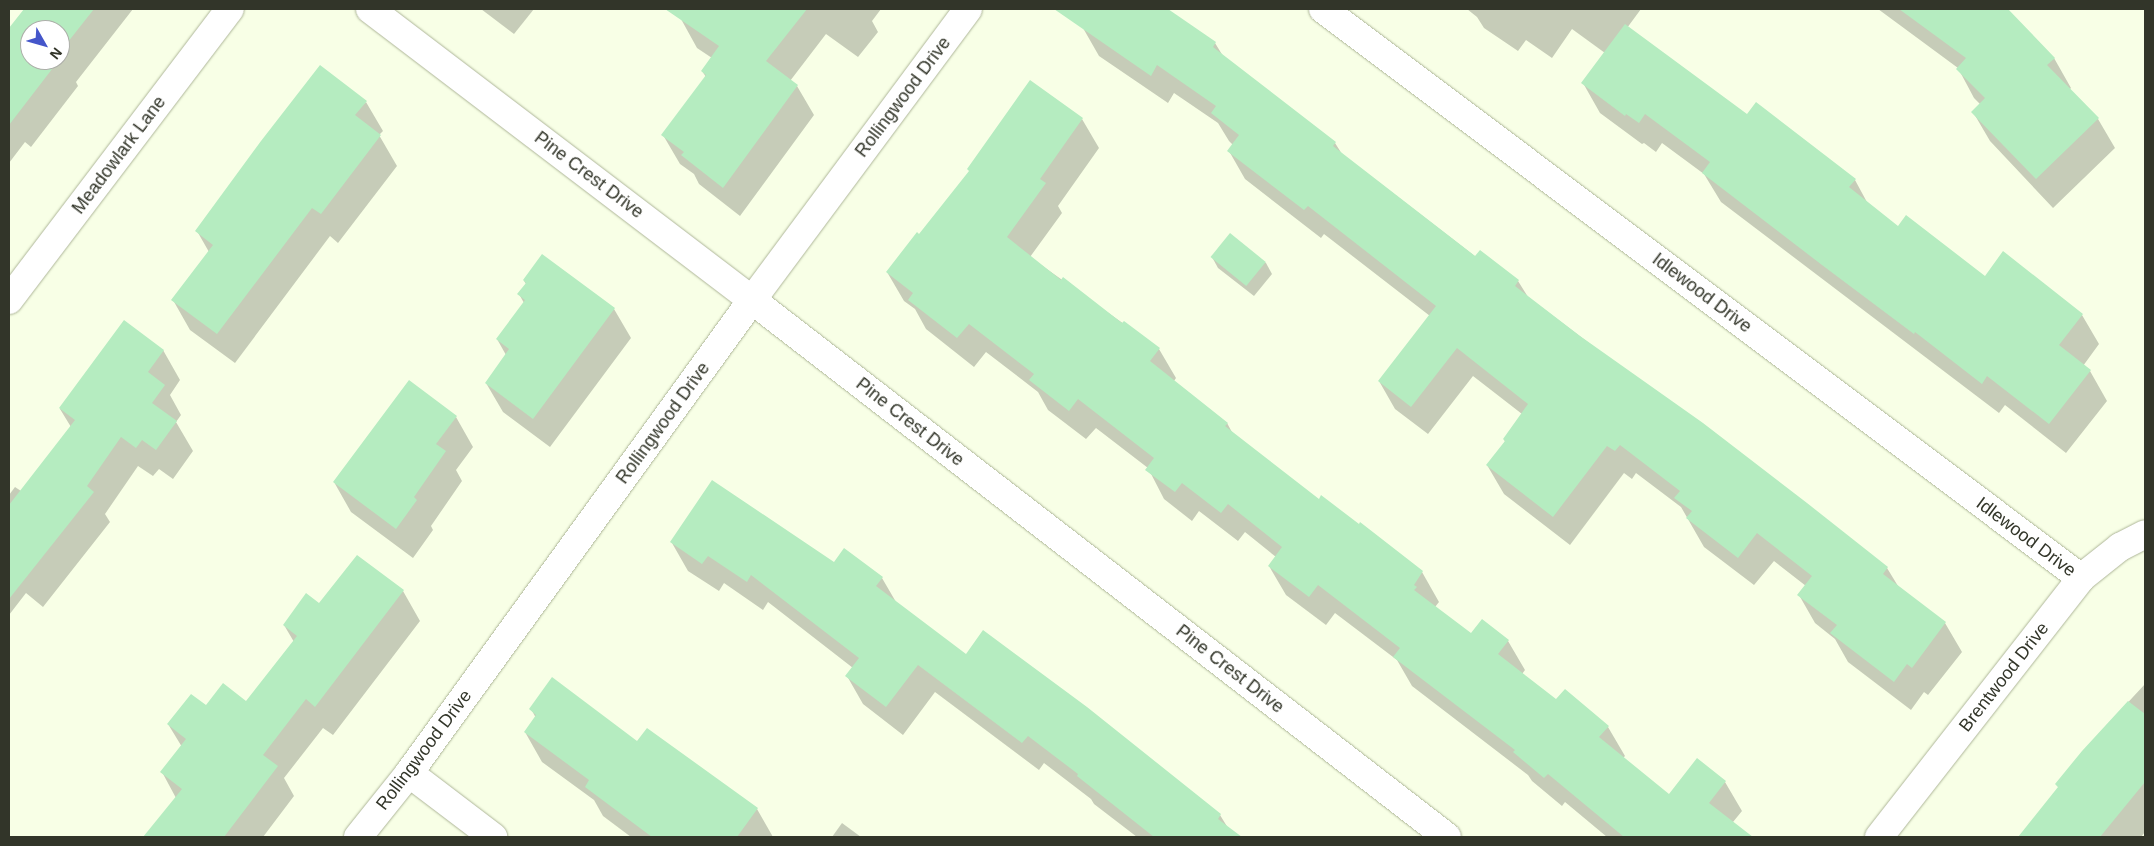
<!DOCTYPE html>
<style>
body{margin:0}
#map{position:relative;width:2154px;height:846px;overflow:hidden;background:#f8ffe6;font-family:Arial,sans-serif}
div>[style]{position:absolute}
.shadow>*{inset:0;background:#0003}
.building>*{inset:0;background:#b5ecc0;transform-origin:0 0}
.roads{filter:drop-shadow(0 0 1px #aeb699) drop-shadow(0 0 1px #aeb699)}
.minor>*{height:28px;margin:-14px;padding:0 14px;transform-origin:14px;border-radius:14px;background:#fff}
span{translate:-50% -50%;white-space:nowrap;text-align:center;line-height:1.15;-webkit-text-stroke:4px #fff;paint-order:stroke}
.street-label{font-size:18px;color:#323529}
.frame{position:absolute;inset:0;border:10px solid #323529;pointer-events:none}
.north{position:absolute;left:20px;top:20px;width:50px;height:50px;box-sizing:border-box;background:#fff;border:1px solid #adaea9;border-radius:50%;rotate:128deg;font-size:14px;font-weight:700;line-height:20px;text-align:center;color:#323529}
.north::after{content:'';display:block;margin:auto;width:18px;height:22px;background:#4556ca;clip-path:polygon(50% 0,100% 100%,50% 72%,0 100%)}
</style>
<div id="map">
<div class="shadow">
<i style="clip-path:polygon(evenodd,25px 9px,133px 9px,76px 82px,78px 86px,31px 147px,25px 142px,9px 163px,9px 30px,25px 9px,30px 30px,60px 30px,60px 60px,30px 60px,30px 30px)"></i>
<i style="clip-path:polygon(481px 9px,534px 9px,514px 34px)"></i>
<i style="clip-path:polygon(689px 9px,881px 9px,872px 21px,878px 32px,858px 57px,826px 34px,790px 81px,797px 86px,814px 115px,740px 216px,699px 184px,694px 174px,680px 164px,663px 135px,706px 77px,702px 71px,712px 58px,697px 48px,681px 19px)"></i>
<i style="clip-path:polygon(1095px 9px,1166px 9px,1215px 43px,1223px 56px,1335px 143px,1342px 154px,1476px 257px,1480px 251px,1518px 281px,1528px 297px,1887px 568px,1898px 586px,1945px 623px,1962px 652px,1928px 695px,1924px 692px,1911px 710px,1848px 662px,1835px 639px,1815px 623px,1799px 595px,1806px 586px,1774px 561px,1754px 585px,1704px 547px,1681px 507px,1636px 473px,1632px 479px,1624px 473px,1570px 545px,1504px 494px,1487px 465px,1505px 442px,1504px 439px,1522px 414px,1473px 376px,1428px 434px,1395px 409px,1379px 381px,1430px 316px,1324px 234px,1321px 238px,1245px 179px,1229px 151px,1233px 145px,1229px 141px,1218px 123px,1174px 93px,1168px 103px,1099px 56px,1083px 28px)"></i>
<i style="clip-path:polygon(1467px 9px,1641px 9px,1627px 28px,1748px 116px,1855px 180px,1868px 204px,1898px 227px,1986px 278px,2082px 315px,2099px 344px,2083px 366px,2090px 371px,2107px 401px,2066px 453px,2005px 405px,1999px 413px,1721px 202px,1704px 174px,1662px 143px,1656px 152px,1644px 143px,1642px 144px,1600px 113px,1583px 83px,1605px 53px,1572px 29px,1552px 58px,1526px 40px,1518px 51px,1484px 28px,1477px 17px)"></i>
<i style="clip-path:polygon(1878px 9px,1989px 9px,2054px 58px,2071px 88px,2069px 90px,2098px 119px,2115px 148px,2053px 208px,1990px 141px,1973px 112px,1980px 104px,1974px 98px,1958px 68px)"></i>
<i style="clip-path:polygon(366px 102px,383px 131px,379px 135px,397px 166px,338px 243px,330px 236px,235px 363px,190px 330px,173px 300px,209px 252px,197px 231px)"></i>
<i style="clip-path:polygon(1082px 119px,1099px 148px,1058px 206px,1062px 213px,1030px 257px,1159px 349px,1176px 378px,1174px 381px,1227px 423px,1233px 434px,1319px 501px,1359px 526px,1360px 524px,1422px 572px,1439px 602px,1435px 607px,1471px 635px,1508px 641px,1525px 670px,1522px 674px,1557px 701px,1608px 727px,1625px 756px,1623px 758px,1669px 796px,1725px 782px,1742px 811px,1733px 822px,1741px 837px,1607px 837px,1565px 802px,1562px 806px,1532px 781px,1528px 775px,1412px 686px,1397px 660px,1335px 613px,1326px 625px,1286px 595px,1269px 566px,1276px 557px,1245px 532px,1238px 541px,1199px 511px,1192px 521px,1164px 499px,1148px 468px,1096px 428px,1086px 439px,1048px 410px,1038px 392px,986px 352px,974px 367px,926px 329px,915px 309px,904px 301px,887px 272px,920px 235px)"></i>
<i style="clip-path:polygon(1230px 235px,1266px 263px,1272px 274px,1254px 296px,1218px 268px,1212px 257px)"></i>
<i style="clip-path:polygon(524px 281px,614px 309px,631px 338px,550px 447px,503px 412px,486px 383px,506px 355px,497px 339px,524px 303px,519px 294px,526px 284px)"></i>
<i style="clip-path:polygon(163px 350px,180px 380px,170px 395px,181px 415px,176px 422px,193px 451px,173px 479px,159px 469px,153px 476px,138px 466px,105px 514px,110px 522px,43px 607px,26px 593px,9px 615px,9px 495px,15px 487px,21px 491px,71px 427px,60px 409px)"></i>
<i style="clip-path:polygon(456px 417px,473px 447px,456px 470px,462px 481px,431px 526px,433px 530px,413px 558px,351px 512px,334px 482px)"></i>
<i style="clip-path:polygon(672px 543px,834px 564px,882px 578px,896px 602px,966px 656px,1087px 708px,1220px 815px,1228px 828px,1239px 837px,1137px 837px,1094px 804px,1091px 799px,1044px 763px,1039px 770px,935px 692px,903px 735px,863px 704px,847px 676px,853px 668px,768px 602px,763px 610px,724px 583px,719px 591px,688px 571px)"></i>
<i style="clip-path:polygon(403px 591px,420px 621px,333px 735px,323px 728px,284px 778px,294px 796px,263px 837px,145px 837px,176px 798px,162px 772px,182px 747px,168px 724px,206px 706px,247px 703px,294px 642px,284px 625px,319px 605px)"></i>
<i style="clip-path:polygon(2145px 684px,2145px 832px,2141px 837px,2019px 837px,2059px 788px,2056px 784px,2083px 751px)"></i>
<i style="clip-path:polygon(531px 709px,638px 743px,757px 809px,773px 837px,631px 837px,603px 816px,594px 800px,542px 762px,525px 732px,536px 718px)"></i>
<i style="clip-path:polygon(842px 823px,861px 837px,832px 837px)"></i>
</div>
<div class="building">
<i style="clip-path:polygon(24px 9px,94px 9px,60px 52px,60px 30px,30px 30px,30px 60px,59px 60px,9px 125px,9px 28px)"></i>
<i style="clip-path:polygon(665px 9px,807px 9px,766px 61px,798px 85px,723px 188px,681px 155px,684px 152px,661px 135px,706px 75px,701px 71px,719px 46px)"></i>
<i style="clip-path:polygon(1054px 9px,1168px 9px,1216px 42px,1213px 47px,1336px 142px,1333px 146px,1475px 256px,1480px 250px,1519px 280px,1515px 286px,1580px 336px,1703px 423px,1807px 503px,1888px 567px,1883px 574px,1946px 622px,1912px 668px,1907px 664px,1894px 682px,1830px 633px,1837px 625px,1797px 595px,1812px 576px,1757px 533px,1738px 558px,1686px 518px,1692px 511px,1674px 498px,1680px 491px,1620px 445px,1615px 451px,1607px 446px,1553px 517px,1486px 465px,1505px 441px,1503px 439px,1528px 404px,1457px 348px,1411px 407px,1378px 381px,1436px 306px,1308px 206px,1304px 210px,1227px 151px,1239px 135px,1211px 113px,1216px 106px,1157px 65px,1151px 76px)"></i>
<i style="clip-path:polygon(1899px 9px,2008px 9px,2055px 58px,2047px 65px,2099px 118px,2036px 179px,1971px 112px,1985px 98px,1956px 69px,1966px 58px)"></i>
<i style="clip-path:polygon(1625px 24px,1747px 114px,1756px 102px,1856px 179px,1849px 187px,1898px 226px,1906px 215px,1985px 276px,2003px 251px,2083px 314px,2059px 345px,2091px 370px,2049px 424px,1987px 376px,1982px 384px,1915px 332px,1914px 334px,1822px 265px,1702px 173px,1710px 162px,1645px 114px,1639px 123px,1626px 114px,1625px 116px,1581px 83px)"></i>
<i style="clip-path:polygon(320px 65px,367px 101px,355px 115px,381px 135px,321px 214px,312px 208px,217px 334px,171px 300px,213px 245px,195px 231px,261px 141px)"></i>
<i style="clip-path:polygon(1030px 80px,1083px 118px,1040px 179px,1046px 183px,1007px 237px,1061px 280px,1063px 277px,1122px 323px,1124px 321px,1160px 348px,1150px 361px,1228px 423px,1225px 426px,1319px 499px,1321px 495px,1359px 524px,1360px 522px,1423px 571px,1414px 585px,1417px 587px,1414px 590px,1471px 633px,1482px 619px,1509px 640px,1498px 654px,1556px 699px,1565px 689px,1609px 726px,1599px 737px,1669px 794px,1697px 758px,1726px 781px,1709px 803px,1753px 837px,1624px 837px,1548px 774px,1544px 778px,1513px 752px,1515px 750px,1393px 657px,1400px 648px,1318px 585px,1309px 597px,1268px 566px,1282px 547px,1228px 504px,1221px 513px,1182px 483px,1175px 492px,1145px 470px,1154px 458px,1078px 399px,1069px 411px,1029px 380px,1034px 374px,969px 324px,957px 338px,908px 300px,913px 293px,886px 272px,917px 232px,919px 234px,969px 171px,967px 169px)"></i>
<i style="left:1230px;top:233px;width:46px;height:31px;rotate:39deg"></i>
<i style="clip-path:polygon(542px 254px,615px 308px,533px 419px,485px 383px,509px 349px,496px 339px,525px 300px,517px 294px,526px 283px,523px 280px)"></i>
<i style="clip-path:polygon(124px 320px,164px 350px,148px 372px,165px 385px,152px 403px,177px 421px,156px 450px,142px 440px,136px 448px,121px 437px,87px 486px,94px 492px,9px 599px,9px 505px,75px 420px,59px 408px)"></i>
<i style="clip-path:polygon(409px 380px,457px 416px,436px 444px,446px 451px,414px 497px,417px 500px,396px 529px,333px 482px)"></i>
<i style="clip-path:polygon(712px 480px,834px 562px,844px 548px,883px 577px,876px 586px,966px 654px,983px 630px,1087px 707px,1221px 814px,1218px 819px,1242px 837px,1154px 837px,1077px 776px,1078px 774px,1028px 736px,1022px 743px,918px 665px,886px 707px,845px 676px,859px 658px,751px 575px,747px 582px,708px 556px,702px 564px,670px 542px)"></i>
<i style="clip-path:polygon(357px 555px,404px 590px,315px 707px,306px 699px,263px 755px,278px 766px,224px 837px,143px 837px,182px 789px,160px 772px,186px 739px,167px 724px,191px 694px,206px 705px,223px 683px,246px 701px,297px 636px,283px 625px,306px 593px,319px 603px)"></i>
<i style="clip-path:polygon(552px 677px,637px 741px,647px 728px,758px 808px,737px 837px,652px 837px,585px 787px,589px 780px,524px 732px,536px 715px,529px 709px)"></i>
<i style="clip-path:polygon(2128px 701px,2145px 714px,2145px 782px,2100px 837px,2018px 837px,2058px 787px,2055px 784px,2082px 751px)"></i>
</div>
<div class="roads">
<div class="minor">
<i style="left:370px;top:9px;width:480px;rotate:37.3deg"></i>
<i style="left:752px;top:300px;width:878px;rotate:37.69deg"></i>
<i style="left:1323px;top:9px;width:948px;rotate:36.89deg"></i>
<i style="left:9px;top:300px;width:365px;rotate:-52.8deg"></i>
<i style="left:409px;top:773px;width:106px;rotate:37.3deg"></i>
<i style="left:358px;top:837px;width:82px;rotate:-51.4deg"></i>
<i style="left:409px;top:773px;width:584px;rotate:-54.05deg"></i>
<i style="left:752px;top:300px;width:362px;rotate:-53.4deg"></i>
<i style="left:1879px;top:837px;width:328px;rotate:-52deg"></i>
<i style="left:2081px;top:578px;width:50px;rotate:-38.5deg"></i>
<i style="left:2120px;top:547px;width:28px;rotate:-27deg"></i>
</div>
</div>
<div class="street-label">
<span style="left:903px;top:97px;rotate:-53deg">Rollingwood Drive</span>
<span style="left:119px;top:155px;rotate:-53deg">Meadowlark Lane</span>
<span style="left:589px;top:175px;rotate:37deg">Pine Crest Drive</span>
<span style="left:1702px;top:293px;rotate:37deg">Idlewood Drive</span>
<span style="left:910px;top:422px;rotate:38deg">Pine Crest Drive</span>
<span style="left:663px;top:423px;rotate:-54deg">Rollingwood Drive</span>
<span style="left:2026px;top:537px;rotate:37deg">Idlewood Drive</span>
<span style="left:1230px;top:669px;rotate:38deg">Pine Crest Drive</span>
<span style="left:2004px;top:677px;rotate:-52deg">Brentwood Drive</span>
<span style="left:424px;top:750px;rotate:-53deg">Rollingwood Drive</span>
</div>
<div class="frame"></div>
<div class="north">N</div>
</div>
